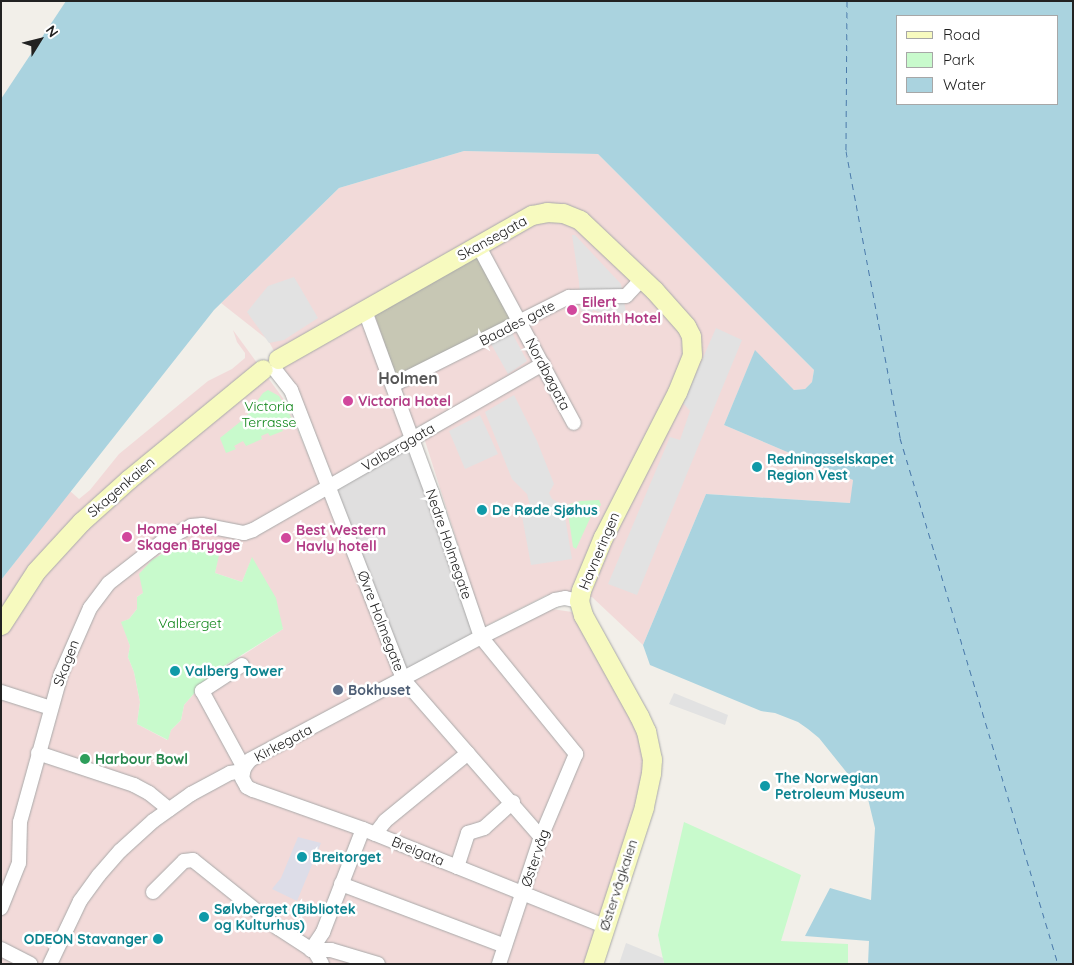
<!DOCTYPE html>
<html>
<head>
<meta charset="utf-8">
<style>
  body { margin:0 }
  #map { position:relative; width:1074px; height:965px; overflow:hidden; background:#f2efe9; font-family:Quicksand,sans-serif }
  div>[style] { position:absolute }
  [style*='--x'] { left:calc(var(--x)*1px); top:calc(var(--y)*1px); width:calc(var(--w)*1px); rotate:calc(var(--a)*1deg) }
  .residential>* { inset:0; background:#e0dfdf }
  .commercial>* { inset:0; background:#f2dad9 }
  .construction>* { inset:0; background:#c7c7b4 }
  .park>* { inset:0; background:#c8facc }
  .parking>* { inset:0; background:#e2e2e2 }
  .plaza>* { inset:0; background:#dddde8 }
  .water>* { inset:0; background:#aad3df }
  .ferry>* { height:1px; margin-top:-0.5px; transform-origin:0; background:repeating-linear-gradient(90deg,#4a7aab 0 6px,transparent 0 11px) }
  .roads { filter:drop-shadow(0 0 1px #a9a9a9) drop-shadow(0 0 1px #a9a9a9) }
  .street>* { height:14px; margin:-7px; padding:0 7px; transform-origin:7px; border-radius:7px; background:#fff }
  .secondary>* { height:19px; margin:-9.5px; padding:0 9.5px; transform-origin:9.5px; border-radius:9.5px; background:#f7fabf }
  .dots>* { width:14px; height:14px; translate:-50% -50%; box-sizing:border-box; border:2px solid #fff; border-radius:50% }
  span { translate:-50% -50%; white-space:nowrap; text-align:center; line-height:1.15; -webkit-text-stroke:5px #fff; paint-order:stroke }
  .street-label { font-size:14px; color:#222 }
  .hotel-label { font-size:14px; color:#b23c85; font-weight:700 }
  .left { translate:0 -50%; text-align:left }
  .park-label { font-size:14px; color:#0c8416 }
  .culture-label { font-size:14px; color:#0d838f; font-weight:700 }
  .right { translate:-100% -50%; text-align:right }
  .service-label { font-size:14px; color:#4e5e75; font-weight:700 }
  .leisure-label { font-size:14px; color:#27864d; font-weight:700 }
  .quarter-label { font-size:16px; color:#555; font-weight:700 }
  .frame { position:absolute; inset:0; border:2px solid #222; pointer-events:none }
  .legend { position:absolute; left:896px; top:15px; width:162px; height:90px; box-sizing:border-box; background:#fff; border:1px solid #a7a7a7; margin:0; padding:6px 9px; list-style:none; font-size:15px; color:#222 }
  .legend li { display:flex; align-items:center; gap:10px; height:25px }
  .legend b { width:25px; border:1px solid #a7a7a7 }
  .north { position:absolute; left:15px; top:15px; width:50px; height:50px; -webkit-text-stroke:4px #fff; paint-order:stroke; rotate:54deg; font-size:14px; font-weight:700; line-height:20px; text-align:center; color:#222 }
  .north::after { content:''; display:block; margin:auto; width:18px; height:22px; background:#222; clip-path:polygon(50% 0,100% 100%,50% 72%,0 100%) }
</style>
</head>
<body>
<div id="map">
  <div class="residential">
    <i style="clip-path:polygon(413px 439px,481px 637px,403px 679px,329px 487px)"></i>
  </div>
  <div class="commercial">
    <i style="clip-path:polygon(464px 151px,598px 154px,814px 370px,812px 382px,805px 389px,794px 390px,755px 351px,724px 425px,853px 480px,851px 503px,706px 494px,643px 645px,592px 597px,547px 595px,484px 627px,420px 425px,333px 477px,293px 386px,268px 340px,221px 303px,339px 188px)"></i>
    <i style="clip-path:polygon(evenodd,233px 330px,285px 401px,329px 502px,400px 686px,552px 609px,572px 612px,638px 732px,647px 768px,586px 964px,1px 964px,1px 580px,70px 491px,79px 499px,90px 490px,119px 454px,208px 381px,232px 369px,245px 358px,245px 353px,237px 342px,233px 330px,177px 546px,219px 551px,215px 573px,242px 582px,252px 558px,283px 629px,231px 663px,211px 674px,184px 705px,181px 720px,171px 730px,167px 740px,137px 724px,140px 702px,134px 672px,128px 657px,130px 646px,122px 622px,129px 619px,137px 609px,137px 597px,143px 593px,159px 555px,177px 546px)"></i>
  </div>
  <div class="construction">
    <i style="clip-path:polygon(476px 252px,512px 319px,397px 379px,374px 313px)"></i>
  </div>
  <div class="park">
    <i style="clip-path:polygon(268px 390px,279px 396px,295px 424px,289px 427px,288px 425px,281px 428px,283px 431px,270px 436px,268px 433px,261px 436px,262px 439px,246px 446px,243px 441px,234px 446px,236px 449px,226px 453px,220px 438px,245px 418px,263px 393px)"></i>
    <i style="clip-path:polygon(599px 500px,601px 505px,592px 514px,576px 549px,573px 547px,567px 505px,580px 501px)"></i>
    <i style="clip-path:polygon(176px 546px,220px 551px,215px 573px,242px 582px,252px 557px,276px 598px,283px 629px,211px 674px,184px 705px,181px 720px,171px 730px,168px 740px,137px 724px,140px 702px,134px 672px,128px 657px,130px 646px,121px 622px,129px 619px,137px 609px,137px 597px,143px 593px,139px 574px,152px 560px)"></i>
    <i style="clip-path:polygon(684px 822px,801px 875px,781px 941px,848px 944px,848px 964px,664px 964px,658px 935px)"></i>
  </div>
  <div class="parking">
    <i style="clip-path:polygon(572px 235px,575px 235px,621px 284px,626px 313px,613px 313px,612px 316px,593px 310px,592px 313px,581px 311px,579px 282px)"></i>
    <i style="clip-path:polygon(294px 277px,318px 318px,284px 340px,269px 343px,247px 312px,268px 286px)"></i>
    <i style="clip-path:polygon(716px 328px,742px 340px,637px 595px,608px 584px,670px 437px,680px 440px,690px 411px,683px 403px)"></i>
    <i style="clip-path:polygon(511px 331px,527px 361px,508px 374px,490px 342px)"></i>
    <i style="clip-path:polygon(514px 395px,537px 441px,554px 484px,549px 493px,552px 499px,563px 505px,572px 559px,531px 565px,522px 516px,532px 513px,527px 494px,512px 479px,485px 412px)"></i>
    <i style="clip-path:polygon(480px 415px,498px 454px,465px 469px,449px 431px)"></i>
    <i style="clip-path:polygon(674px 693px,728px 715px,725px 725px,669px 704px)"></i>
    <i style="clip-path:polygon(626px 943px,663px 958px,664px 964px,619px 964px)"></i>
  </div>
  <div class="plaza">
    <i style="clip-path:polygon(298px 837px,321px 843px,297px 901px,272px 889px,281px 878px)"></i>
  </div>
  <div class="water">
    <i style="clip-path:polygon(evenodd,66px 1px,1073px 1px,1073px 964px,868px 964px,869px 941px,805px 936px,830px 888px,871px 900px,875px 828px,868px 799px,819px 738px,808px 729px,798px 722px,775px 713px,761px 711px,650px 665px,643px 645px,706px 494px,850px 503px,853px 480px,724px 425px,755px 350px,794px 390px,805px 389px,812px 382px,814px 370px,598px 154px,464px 151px,339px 188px,214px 310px,1px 580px,1px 99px,66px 1px,898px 16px,1058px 16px,1058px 104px,898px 104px,898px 16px)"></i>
  </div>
  <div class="ferry">
    <i style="--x:847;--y:1;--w:150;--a:90.4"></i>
    <i style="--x:846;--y:151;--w:292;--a:79.3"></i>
    <i style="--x:900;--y:438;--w:549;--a:73.28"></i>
  </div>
  <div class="roads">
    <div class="street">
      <i style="--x:478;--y:245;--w:202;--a:61.7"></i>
      <i style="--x:365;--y:311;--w:194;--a:69.8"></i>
      <i style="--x:432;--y:493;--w:152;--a:71.2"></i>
      <i style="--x:481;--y:637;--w:151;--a:50.9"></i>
      <i style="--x:576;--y:754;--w:90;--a:112.9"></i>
      <i style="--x:541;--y:837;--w:134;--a:108.3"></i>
      <i style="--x:276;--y:371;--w:24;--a:52"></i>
      <i style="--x:291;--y:390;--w:310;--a:68.8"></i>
      <i style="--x:403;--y:679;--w:210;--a:48.9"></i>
      <i style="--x:393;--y:385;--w:197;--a:-26.6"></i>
      <i style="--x:569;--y:297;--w:57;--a:-1"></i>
      <i style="--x:626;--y:296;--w:23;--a:-47"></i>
      <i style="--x:579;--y:601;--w:14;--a:-168"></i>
      <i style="--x:565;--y:598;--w:10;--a:169"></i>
      <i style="--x:555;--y:600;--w:83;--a:153.4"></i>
      <i style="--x:481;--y:637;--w:262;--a:152"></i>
      <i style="--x:250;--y:760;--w:10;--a:127"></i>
      <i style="--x:244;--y:768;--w:10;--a:101"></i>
      <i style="--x:242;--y:778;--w:10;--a:61"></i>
      <i style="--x:247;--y:787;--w:7;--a:27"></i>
      <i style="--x:253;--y:790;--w:117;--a:19.5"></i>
      <i style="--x:363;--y:829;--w:260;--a:21.9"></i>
      <i style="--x:242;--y:665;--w:48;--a:147"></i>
      <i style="--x:202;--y:691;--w:88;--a:61.4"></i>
      <i style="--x:1;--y:692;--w:52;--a:17.7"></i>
      <i style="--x:38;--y:753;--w:101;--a:18.4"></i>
      <i style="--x:134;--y:785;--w:17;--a:28"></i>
      <i style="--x:149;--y:793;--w:26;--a:39"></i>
      <i style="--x:375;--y:834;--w:16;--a:-52"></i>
      <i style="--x:385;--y:821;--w:107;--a:-39.3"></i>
      <i style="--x:457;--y:867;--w:36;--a:-72"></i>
      <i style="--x:468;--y:833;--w:17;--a:-17"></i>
      <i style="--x:484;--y:828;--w:39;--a:-42"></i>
      <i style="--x:341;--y:884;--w:175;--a:20.7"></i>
      <i style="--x:153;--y:892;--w:44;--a:-45"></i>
      <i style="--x:184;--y:861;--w:9;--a:-6"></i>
      <i style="--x:193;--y:860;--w:109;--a:38.7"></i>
      <i style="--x:278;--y:928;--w:44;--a:33"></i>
      <i style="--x:315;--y:952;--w:14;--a:60"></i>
      <i style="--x:1;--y:908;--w:48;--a:-68.2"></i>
      <i style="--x:19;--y:863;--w:41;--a:-88.6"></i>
      <i style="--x:20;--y:822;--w:154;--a:-74.5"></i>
      <i style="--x:61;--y:674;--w:72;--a:-66.3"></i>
      <i style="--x:90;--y:608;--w:31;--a:-53"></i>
      <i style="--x:109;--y:583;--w:70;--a:-38"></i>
      <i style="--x:164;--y:540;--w:30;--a:-27"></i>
      <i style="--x:191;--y:526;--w:11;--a:-5"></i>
      <i style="--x:202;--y:525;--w:43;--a:10.8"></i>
      <i style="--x:244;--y:533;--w:9;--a:-18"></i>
      <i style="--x:253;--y:530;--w:334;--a:-29.8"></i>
      <i style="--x:1;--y:949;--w:33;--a:27"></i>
      <i style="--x:311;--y:950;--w:22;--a:-56"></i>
      <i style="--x:323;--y:932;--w:110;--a:-68.8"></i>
      <i style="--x:311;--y:950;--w:20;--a:0"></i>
      <i style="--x:331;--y:950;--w:49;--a:16.6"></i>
      <i style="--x:50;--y:964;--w:70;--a:-64.5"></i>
      <i style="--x:80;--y:901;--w:32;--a:-54"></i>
      <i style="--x:99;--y:875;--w:32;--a:-49"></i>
      <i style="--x:120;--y:851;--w:45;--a:-42.3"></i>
      <i style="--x:153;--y:821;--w:47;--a:-35.4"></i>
      <i style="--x:191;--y:794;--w:44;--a:-28.3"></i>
      <i style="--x:230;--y:773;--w:13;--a:-9"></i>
    </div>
    <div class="secondary">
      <i style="--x:278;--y:359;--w:292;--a:-29.6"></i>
      <i style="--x:532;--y:215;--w:15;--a:-11"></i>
      <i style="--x:547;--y:212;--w:16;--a:4"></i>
      <i style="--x:563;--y:213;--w:18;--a:22"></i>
      <i style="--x:580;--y:220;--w:102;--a:43.4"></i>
      <i style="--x:654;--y:290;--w:48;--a:48.4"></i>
      <i style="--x:686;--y:326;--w:11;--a:63"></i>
      <i style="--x:691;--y:336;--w:19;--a:87"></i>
      <i style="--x:692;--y:355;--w:40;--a:112"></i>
      <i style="--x:677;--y:392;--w:163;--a:117"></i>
      <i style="--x:603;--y:537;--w:57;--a:112.5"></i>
      <i style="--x:581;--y:590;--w:11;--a:100"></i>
      <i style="--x:579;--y:601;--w:15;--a:74"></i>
      <i style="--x:583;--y:615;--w:115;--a:61"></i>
      <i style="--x:639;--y:716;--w:17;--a:65"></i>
      <i style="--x:646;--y:731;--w:29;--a:78"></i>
      <i style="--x:652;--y:759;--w:14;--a:94"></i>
      <i style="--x:651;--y:773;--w:35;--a:102"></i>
      <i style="--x:644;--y:807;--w:165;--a:108"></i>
      <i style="--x:1;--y:625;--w:64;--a:-57.1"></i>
      <i style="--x:36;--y:571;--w:67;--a:-47.4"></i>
      <i style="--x:81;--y:522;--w:64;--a:-41.9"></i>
      <i style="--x:129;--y:479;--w:173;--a:-39.4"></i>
    </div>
  </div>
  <div class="dots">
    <i style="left:572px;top:310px;background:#d1479c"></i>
    <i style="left:348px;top:401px;background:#d1479c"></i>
    <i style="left:757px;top:467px;background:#0f9aa8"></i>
    <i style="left:482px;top:510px;background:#0f9aa8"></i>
    <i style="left:127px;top:537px;background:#d1479c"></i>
    <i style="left:286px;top:538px;background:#d1479c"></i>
    <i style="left:175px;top:671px;background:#0f9aa8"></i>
    <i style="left:338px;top:690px;background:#5c6f8a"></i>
    <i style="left:85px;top:759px;background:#2e9e5b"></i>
    <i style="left:765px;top:786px;background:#0f9aa8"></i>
    <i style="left:302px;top:857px;background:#0f9aa8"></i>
    <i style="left:204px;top:917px;background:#0f9aa8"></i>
    <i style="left:158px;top:939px;background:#0f9aa8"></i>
  </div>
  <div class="street-label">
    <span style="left:492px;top:238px;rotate:-29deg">Skansegata</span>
    <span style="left:517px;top:323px;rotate:-27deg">Baades gate</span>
    <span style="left:548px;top:374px;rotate:62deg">Nordbøgata</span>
    <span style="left:398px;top:447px;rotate:-30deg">Valberggata</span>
    <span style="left:121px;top:487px;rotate:-41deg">Skagenkaien</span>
    <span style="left:449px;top:544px;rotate:71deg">Nedre Holmegate</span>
    <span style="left:599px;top:551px;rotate:-67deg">Havneringen</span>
    <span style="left:381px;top:621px;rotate:69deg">Øvre Holmegate</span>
    <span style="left:66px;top:663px;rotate:-69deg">Skagen</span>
    <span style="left:283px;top:743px;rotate:-28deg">Kirkegata</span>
    <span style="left:418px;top:851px;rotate:22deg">Breigata</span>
    <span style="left:535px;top:858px;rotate:-71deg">Østervåg</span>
    <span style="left:618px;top:885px;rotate:-72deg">Østervågkaien</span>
  </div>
  <div class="hotel-label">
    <span class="left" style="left:582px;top:310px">Eilert<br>Smith Hotel</span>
    <span class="left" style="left:358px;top:401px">Victoria Hotel</span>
    <span class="left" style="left:137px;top:537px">Home Hotel<br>Skagen Brygge</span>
    <span class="left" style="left:296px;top:538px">Best Western<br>Havly hotell</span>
  </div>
  <div class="park-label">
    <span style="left:269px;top:414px">Victoria<br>Terrasse</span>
    <span style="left:190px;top:623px">Valberget</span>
  </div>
  <div class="culture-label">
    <span class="left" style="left:767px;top:467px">Redningsselskapet<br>Region Vest</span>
    <span class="left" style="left:492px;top:510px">De Røde Sjøhus</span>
    <span class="left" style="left:185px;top:671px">Valberg Tower</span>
    <span class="left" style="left:775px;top:786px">The Norwegian<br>Petroleum Museum</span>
    <span class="left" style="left:312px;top:857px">Breitorget</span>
    <span class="left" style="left:214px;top:917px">Sølvberget (Bibliotek<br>og Kulturhus)</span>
    <span class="right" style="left:148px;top:939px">ODEON Stavanger</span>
  </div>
  <div class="service-label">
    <span class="left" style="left:348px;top:690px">Bokhuset</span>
  </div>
  <div class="leisure-label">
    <span class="left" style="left:95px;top:759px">Harbour Bowl</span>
  </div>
  <div class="quarter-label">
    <span style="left:408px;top:378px">Holmen</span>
  </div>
  <div class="frame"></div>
  <ul class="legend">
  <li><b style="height:6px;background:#f7fabf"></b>Road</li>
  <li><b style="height:14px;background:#c8facc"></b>Park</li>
  <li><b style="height:14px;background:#aad3df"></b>Water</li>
  </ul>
  <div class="north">N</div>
</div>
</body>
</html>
